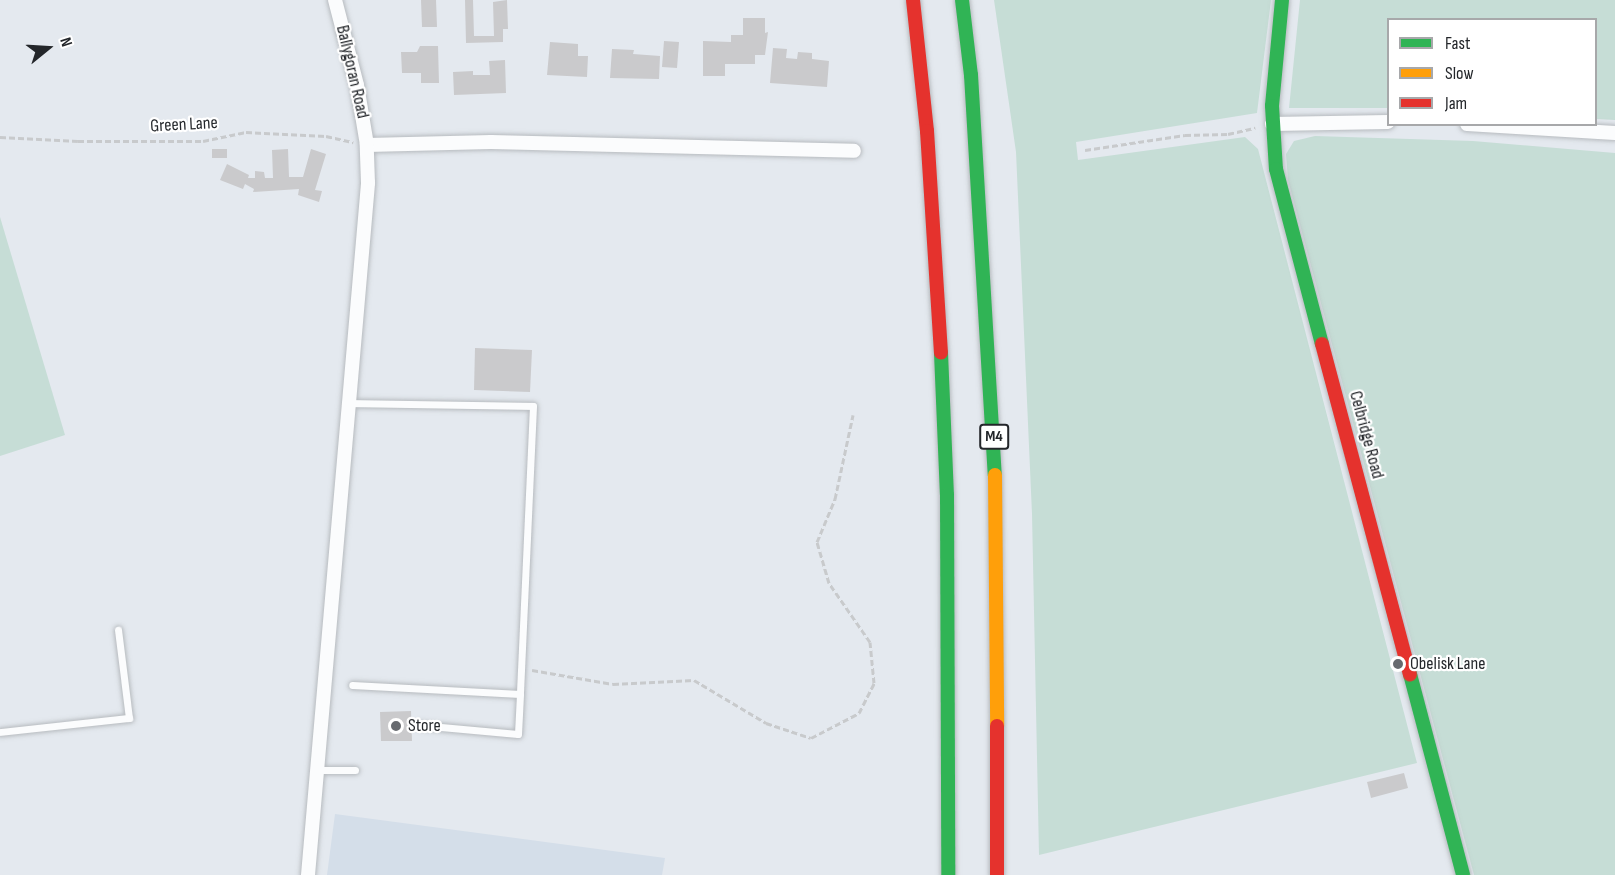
<!DOCTYPE html>
<html>
<head>
<meta charset="utf-8">
<style>
  body { margin:0 }
  #map { position:relative; width:1615px; height:875px; overflow:hidden; background:#e4e9ef; font-family:"Sofia Sans Condensed",sans-serif }
  div>[style] { position:absolute }
  [style*='--x'] { left:calc(var(--x)*1px); top:calc(var(--y)*1px); width:calc(var(--w)*1px); rotate:calc(var(--a)*1deg) }
  .built>* { inset:0; background:#d4dee9 }
  .green>* { inset:0; background:#c6ddd6 }
  .building>* { inset:0; background:#cacacc }
  .path>* { height:3px; margin-top:-1.5px; transform-origin:0; background:repeating-linear-gradient(90deg,#c8cacc 0 6px,transparent 0 9px) }
  .roads { filter:drop-shadow(0 0 2px #b7bbbf) drop-shadow(0 0 2px #b7bbbf) }
  .lane>* { height:7px; margin:-3.5px; padding:0 3.5px; transform-origin:3.5px; border-radius:3.5px; background:#fbfcfd }
  .street>* { height:14px; margin:-7px; padding:0 7px; transform-origin:7px; border-radius:7px; background:#fbfcfd }
  .fast>* { height:14px; margin:-7px; padding:0 7px; transform-origin:7px; border-radius:7px; background:#30b455 }
  .slow>* { height:14px; margin:-7px; padding:0 7px; transform-origin:7px; border-radius:7px; background:#ff9f0a }
  .jam>* { height:14px; margin:-7px; padding:0 7px; transform-origin:7px; border-radius:7px; background:#e5322d }
  .dots>* { width:16px; height:16px; translate:-50% -50%; box-sizing:border-box; border:3px solid #fff; border-radius:50% }
  span { translate:-50% -50%; white-space:nowrap; text-align:center; line-height:1.15; -webkit-text-stroke:4.5px #fff; paint-order:stroke }
  .shield-label span { padding:2px 4px; background:#fff; border:2px solid; border-radius:4px; -webkit-text-stroke-width:0 }
  .shield-label { font-size:16px; color:#23262a; font-weight:700 }
  .street-label { font-size:18px; color:#23262a }
  .poi-label { font-size:18px; color:#23262a }
  .left { translate:0 -50%; text-align:left }
  .legend { position:absolute; left:1387px; top:18px; width:210px; height:108px; box-sizing:border-box; background:#fff; border:2px solid #a7a8aa; margin:0; padding:8px 10px; list-style:none; font-size:18px; color:#23262a }
  .legend li { display:flex; align-items:center; gap:12px; height:30px }
  .legend b { width:30px; border:2px solid #a7a8aa }
  .north { position:absolute; left:18px; top:18px; width:60px; height:60px; -webkit-text-stroke:4px #fff; paint-order:stroke; rotate:72deg; font-size:16px; font-weight:700; line-height:24px; text-align:center; color:#23262a }
  .north::after { content:''; display:block; margin:auto; width:21px; height:27px; background:#23262a; clip-path:polygon(50% 0,100% 100%,50% 72%,0 100%) }
</style>
</head>
<body>
<div id="map">
  <div class="built">
    <i style="clip-path:polygon(335px 814px,665px 858px,662px 875px,327px 875px)"></i>
  </div>
  <div class="green">
    <i style="clip-path:polygon(994px 0,1271px 0,1257px 113px,1076px 142px,1078px 160px,1245px 137px,1258px 149px,1417px 763px,1039px 855px,1032px 514px,1016px 152px)"></i>
    <i style="clip-path:polygon(1300px 0,1615px 0,1615px 120px,1596px 119px,1596px 20px,1388px 20px,1388px 108px,1289px 108px)"></i>
    <i style="clip-path:polygon(1315px 136px,1473px 141px,1615px 153px,1615px 875px,1474px 875px,1288px 180px,1286px 154px,1294px 141px)"></i>
    <i style="clip-path:polygon(0 217px,65px 435px,0 456px)"></i>
  </div>
  <div class="building">
    <i style="clip-path:polygon(421px 0,436px 0,437px 27px,422px 27px)"></i>
    <i style="clip-path:polygon(465px 0,473px 0,474px 36px,494px 36px,493px 2px,507px 0,508px 29px,503px 29px,503px 42px,466px 43px)"></i>
    <i style="clip-path:polygon(743px 18px,765px 18px,765px 33px,768px 32px,765px 55px,755px 55px,755px 64px,725px 64px,725px 76px,703px 76px,703px 41px,731px 42px,731px 35px,743px 35px)"></i>
    <i style="clip-path:polygon(664px 41px,679px 42px,677px 68px,662px 67px)"></i>
    <i style="clip-path:polygon(550px 42px,578px 44px,578px 56px,588px 56px,587px 77px,547px 75px)"></i>
    <i style="clip-path:polygon(420px 46px,438px 46px,439px 83px,421px 83px,421px 73px,402px 73px,401px 52px,417px 52px)"></i>
    <i style="clip-path:polygon(773px 48px,787px 49px,786px 58px,797px 59px,798px 52px,812px 53px,812px 59px,829px 61px,827px 87px,770px 83px)"></i>
    <i style="clip-path:polygon(612px 49px,634px 50px,633px 54px,660px 56px,659px 79px,610px 78px)"></i>
    <i style="clip-path:polygon(505px 60px,506px 93px,454px 95px,453px 72px,473px 71px,473px 75px,490px 75px,489px 61px)"></i>
    <i style="clip-path:polygon(212px 149px,227px 149px,227px 158px,212px 158px)"></i>
    <i style="clip-path:polygon(288px 149px,289px 177px,303px 177px,311px 149px,326px 154px,315px 190px,322px 191px,319px 202px,298px 195px,299px 189px,253px 192px,254px 189px,245px 184px,243px 189px,220px 180px,227px 164px,249px 175px,248px 178px,255px 178px,255px 171px,264px 172px,265px 178px,273px 178px,272px 150px)"></i>
    <i style="clip-path:polygon(475px 348px,532px 350px,530px 392px,474px 390px)"></i>
    <i style="clip-path:polygon(411px 711px,412px 741px,381px 741px,380px 712px)"></i>
    <i style="clip-path:polygon(1404px 773px,1408px 788px,1371px 798px,1367px 782px)"></i>
  </div>
  <div class="path">
    <i style="--x:0;--y:137;--w:78;--a:2.9"></i>
    <i style="--x:78;--y:141;--w:125;--a:0"></i>
    <i style="--x:203;--y:141;--w:44;--a:-11.8"></i>
    <i style="--x:246;--y:132;--w:80;--a:2.9"></i>
    <i style="--x:326;--y:136;--w:28;--a:13"></i>
    <i style="--x:1085;--y:150;--w:101;--a:-8.5"></i>
    <i style="--x:1185;--y:135;--w:43;--a:-1.3"></i>
    <i style="--x:1228;--y:134;--w:28;--a:-13"></i>
    <i style="--x:532;--y:670;--w:82;--a:9.8"></i>
    <i style="--x:613;--y:684;--w:81;--a:-2.8"></i>
    <i style="--x:694;--y:680;--w:84;--a:30.8"></i>
    <i style="--x:766;--y:723;--w:47;--a:18.4"></i>
    <i style="--x:811;--y:738;--w:54;--a:-27.5"></i>
    <i style="--x:859;--y:713;--w:34;--a:-63"></i>
    <i style="--x:874;--y:683;--w:41;--a:-95.6"></i>
    <i style="--x:870;--y:642;--w:72;--a:-124.8"></i>
    <i style="--x:829;--y:583;--w:43;--a:-106.3"></i>
    <i style="--x:817;--y:542;--w:47;--a:-67.3"></i>
    <i style="--x:835;--y:499;--w:86;--a:-77.9"></i>
  </div>
  <div class="roads">
    <div class="lane">
      <i style="--x:349;--y:403;--w:184;--a:0.9"></i>
      <i style="--x:533;--y:406;--w:288;--a:92.6"></i>
      <i style="--x:520;--y:694;--w:168;--a:-176.9"></i>
      <i style="--x:419;--y:725;--w:99;--a:5.2"></i>
      <i style="--x:518;--y:734;--w:40;--a:-87.1"></i>
      <i style="--x:0;--y:732;--w:130;--a:-6.2"></i>
      <i style="--x:129;--y:718;--w:89;--a:-97.1"></i>
      <i style="--x:318;--y:770;--w:37;--a:0"></i>
    </div>
    <div class="street">
      <i style="--x:1272;--y:124;--w:116;--a:-1"></i>
      <i style="--x:1467;--y:124;--w:148;--a:3.5"></i>
      <i style="--x:367;--y:145;--w:124;--a:-1.4"></i>
      <i style="--x:491;--y:142;--w:363;--a:1.4"></i>
      <i style="--x:308;--y:875;--w:695;--a:-85.04"></i>
      <i style="--x:368;--y:183;--w:38;--a:-92"></i>
      <i style="--x:367;--y:145;--w:61;--a:-99.5"></i>
      <i style="--x:357;--y:85;--w:88;--a:-104.5"></i>
    </div>
    <div class="fast">
      <i style="--x:962;--y:0;--w:76;--a:83.2"></i>
      <i style="--x:971;--y:75;--w:401;--a:86.6"></i>
      <i style="--x:1282;--y:0;--w:106;--a:95.4"></i>
      <i style="--x:1272;--y:106;--w:63;--a:86.4"></i>
      <i style="--x:1276;--y:169;--w:181;--a:75.3"></i>
      <i style="--x:941;--y:353;--w:142;--a:87.6"></i>
      <i style="--x:947;--y:495;--w:380;--a:89.8"></i>
      <i style="--x:1410;--y:674;--w:208;--a:75.2"></i>
    </div>
    <div class="slow">
      <i style="--x:995;--y:475;--w:251;--a:89.5"></i>
    </div>
    <div class="jam">
      <i style="--x:913;--y:0;--w:132;--a:83.9"></i>
      <i style="--x:927;--y:131;--w:222;--a:86.4"></i>
      <i style="--x:1322;--y:344;--w:342;--a:75.1"></i>
      <i style="--x:997;--y:875;--w:149;--a:-90"></i>
    </div>
  </div>
  <div class="dots">
    <i style="left:1398px;top:664px;background:#676a6f"></i>
    <i style="left:396px;top:726px;background:#676a6f"></i>
  </div>
  <div class="shield-label">
    <span style="left:994px;top:437px">M4</span>
  </div>
  <div class="street-label">
    <span style="left:352px;top:72px;rotate:77deg">Ballygoran Road</span>
    <span style="left:184px;top:125px;rotate:-3deg">Green Lane</span>
    <span style="left:1366px;top:435px;rotate:75deg">Celbridge Road</span>
  </div>
  <div class="poi-label">
    <span class="left" style="left:1410px;top:664px">Obelisk Lane</span>
    <span class="left" style="left:408px;top:726px">Store</span>
  </div>
  <ul class="legend">
  <li><b style="height:8px;background:#30b455"></b>Fast</li>
  <li><b style="height:8px;background:#ff9f0a"></b>Slow</li>
  <li><b style="height:8px;background:#e5322d"></b>Jam</li>
  </ul>
  <div class="north">N</div>
</div>
</body>
</html>
